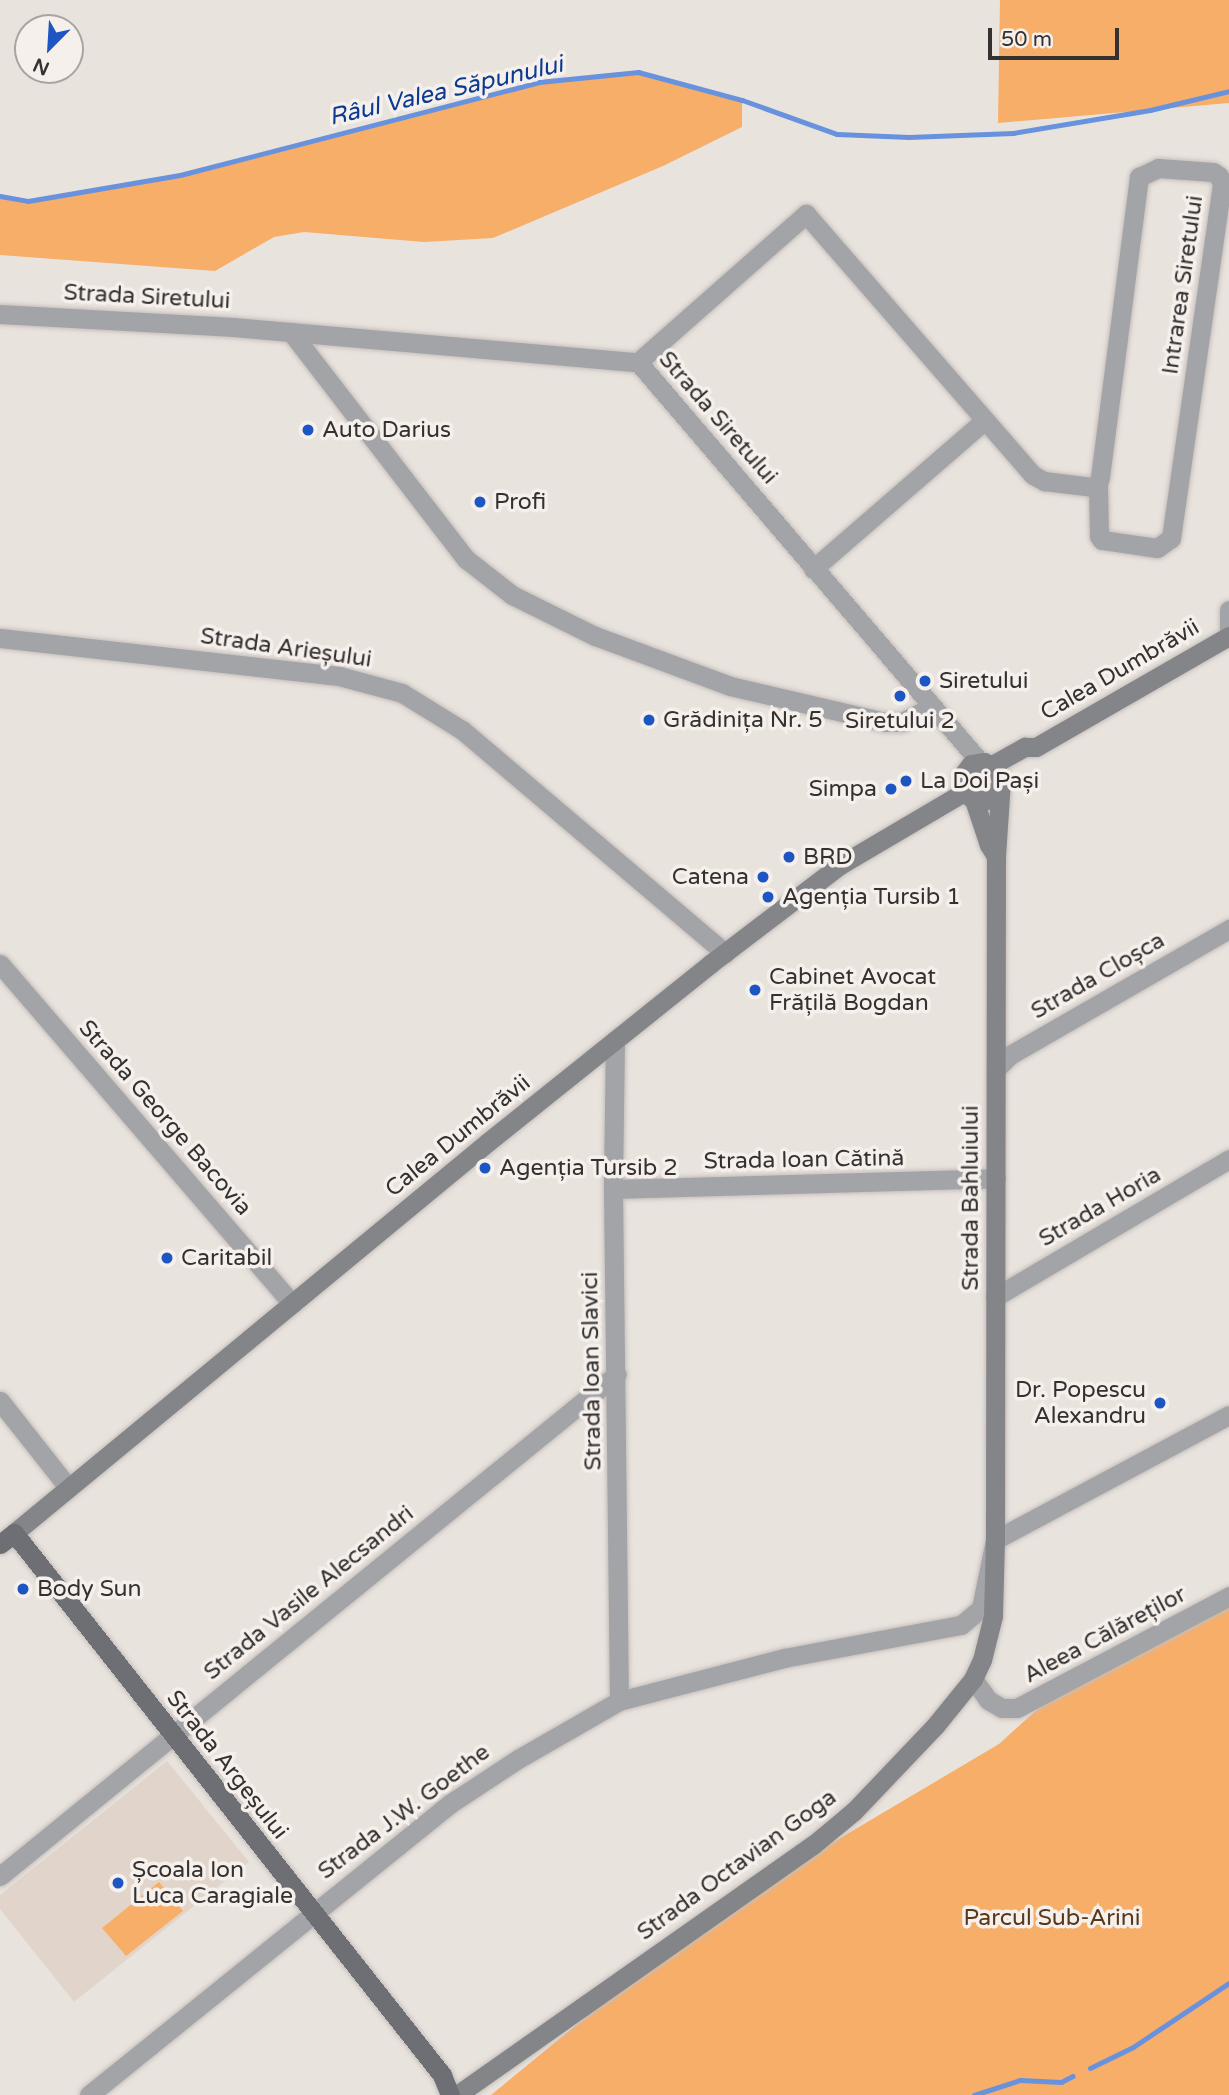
<!DOCTYPE html>
<html>
<head>
<meta charset="utf-8">
<style>
  body { margin:0 }
  #map { position:relative; width:1229px; height:2095px; overflow:hidden; background:#e9e3de; font-family:"Varela Round",sans-serif }
  div>[style] { position:absolute }
  [style*='--x'] { left:calc(var(--x)*1px); top:calc(var(--y)*1px); width:calc(var(--w)*1px); rotate:calc(var(--a)*1deg) }
  .built>* { inset:0; background:#e1d5cb }
  .green>* { inset:0; background:#f7ae69 }
  .stream>* { height:5px; margin:-2.5px; padding:0 2.5px; transform-origin:2.5px; border-radius:2.5px; background:#6892dd }
  .roads { filter:drop-shadow(0 0 2px #c5bfbb) drop-shadow(0 0 2px #c5bfbb) }
  .minor>* { height:19px; margin:-9.5px; padding:0 9.5px; transform-origin:9.5px; border-radius:9.5px; background:#a3a4a7 }
  .tertiary>* { height:19px; margin:-9.5px; padding:0 9.5px; transform-origin:9.5px; border-radius:9.5px; background:#a3a4a7 }
  .secondary>* { height:19px; margin:-9.5px; padding:0 9.5px; transform-origin:9.5px; border-radius:9.5px; background:#838589 }
  .primary>* { height:19px; margin:-9.5px; padding:0 9.5px; transform-origin:9.5px; border-radius:9.5px; background:#6d6f74 }
  .dots>* { width:19px; height:19px; translate:-50% -50%; box-sizing:border-box; border:4px solid #f6f0ec; border-radius:50% }
  span { translate:-50% -50%; white-space:nowrap; text-align:center; line-height:1.15; -webkit-text-stroke:7px #f6f0ec; paint-order:stroke }
  .street-label { font-size:23px; color:#343130 }
  .poi-label { font-size:23px; color:#343130 }
  .left { translate:0 -50%; text-align:left }
  .right { translate:-100% -50%; text-align:right }
  .park-label { font-size:23px; color:#57381b }
  .water-label { font-size:24px; color:#0c3a91; font-style:italic }
  .north { position:absolute; left:14px; top:14px; width:70px; height:70px; box-sizing:border-box; background:#f6f0ec; border:2px solid #a8a4a1; border-radius:50%; rotate:204deg; font-size:19px; font-weight:700; line-height:28px; text-align:center; color:#343130 }
  .north::after { content:''; display:block; margin:auto; width:24px; height:32px; background:#1d56c2; clip-path:polygon(50% 0,100% 100%,50% 72%,0 100%) }
  .scale { position:absolute; left:988px; top:28px; width:131px; height:32px; box-sizing:border-box; border:4px solid #343130; border-top:0; padding-left:9px; font-size:21px; line-height:24px; white-space:nowrap; color:#343130; -webkit-text-stroke:5px #f6f0ec; paint-order:stroke }
</style>
</head>
<body>
<div id="map">
  <div class="built">
    <i style="clip-path:polygon(167px 1761px,249px 1862px,74px 2002px,0 1909px,0 1895px)"></i>
  </div>
  <div class="green">
    <i style="clip-path:polygon(1000px 0,1229px 0,1229px 103px,998px 123px)"></i>
    <i style="clip-path:polygon(638px 72px,742px 100px,742px 127px,663px 166px,493px 238px,424px 242px,304px 232px,274px 237px,215px 271px,0 255px,0 196px,28px 201px,180px 175px,539px 82px)"></i>
    <i style="clip-path:polygon(1229px 1596px,1229px 2095px,491px 2095px,625px 1985px,815px 1853px,999px 1744px,1062px 1687px)"></i>
    <i style="clip-path:polygon(159px 1882px,183px 1911px,126px 1956px,102px 1928px)"></i>
  </div>
  <div class="stream">
    <i style="--x:0;--y:196;--w:28;--a:10"></i>
    <i style="--x:28;--y:201;--w:154;--a:-9.7"></i>
    <i style="--x:180;--y:175;--w:371;--a:-14.5"></i>
    <i style="--x:539;--y:82;--w:100;--a:-5.8"></i>
    <i style="--x:638;--y:72;--w:108;--a:15.1"></i>
    <i style="--x:742;--y:100;--w:101;--a:19.7"></i>
    <i style="--x:837;--y:134;--w:72;--a:2.4"></i>
    <i style="--x:909;--y:137;--w:104;--a:-2.2"></i>
    <i style="--x:1013;--y:133;--w:139;--a:-9.5"></i>
    <i style="--x:1150;--y:110;--w:81;--a:-13.5"></i>
    <i style="--x:1090;--y:2068;--w:48;--a:-26"></i>
    <i style="--x:1133;--y:2047;--w:115;--a:-33.7"></i>
    <i style="--x:974;--y:2095;--w:48;--a:-18.1"></i>
    <i style="--x:1020;--y:2080;--w:41;--a:2.8"></i>
    <i style="--x:1061;--y:2082;--w:13;--a:-27"></i>
  </div>
  <div class="roads">
    <div class="minor">
      <i style="--x:291;--y:332;--w:287;--a:52.4"></i>
      <i style="--x:466;--y:559;--w:58;--a:38"></i>
      <i style="--x:512;--y:595;--w:93;--a:26.3"></i>
      <i style="--x:595;--y:636;--w:144;--a:20.3"></i>
      <i style="--x:730;--y:686;--w:159;--a:13.1"></i>
      <i style="--x:885;--y:722;--w:17;--a:0"></i>
      <i style="--x:902;--y:722;--w:33;--a:-27"></i>
      <i style="--x:638;--y:362;--w:224;--a:-41.4"></i>
      <i style="--x:806;--y:214;--w:346;--a:49"></i>
      <i style="--x:1033;--y:475;--w:13;--a:29"></i>
      <i style="--x:1044;--y:481;--w:48;--a:7.1"></i>
      <i style="--x:1092;--y:487;--w:7;--a:-27"></i>
      <i style="--x:1098;--y:484;--w:7;--a:-74"></i>
      <i style="--x:1100;--y:477;--w:303;--a:-82.6"></i>
      <i style="--x:1139;--y:177;--w:21;--a:-25"></i>
      <i style="--x:1158;--y:168;--w:55;--a:4.2"></i>
      <i style="--x:1213;--y:172;--w:7;--a:34"></i>
      <i style="--x:1219;--y:176;--w:9;--a:69"></i>
      <i style="--x:1222;--y:184;--w:358;--a:98.2"></i>
      <i style="--x:1171;--y:538;--w:17;--a:144"></i>
      <i style="--x:1157;--y:548;--w:56;--a:-171.7"></i>
      <i style="--x:1102;--y:540;--w:5;--a:-127"></i>
      <i style="--x:1099;--y:536;--w:52;--a:-91.1"></i>
      <i style="--x:813;--y:569;--w:226;--a:-40.9"></i>
      <i style="--x:1229;--y:610;--w:28;--a:90"></i>
      <i style="--x:0;--y:638;--w:341;--a:6.4"></i>
      <i style="--x:339;--y:676;--w:65;--a:15.1"></i>
      <i style="--x:402;--y:693;--w:70;--a:31.7"></i>
      <i style="--x:462;--y:730;--w:345;--a:40.3"></i>
      <i style="--x:0;--y:964;--w:448;--a:49.3"></i>
      <i style="--x:615;--y:1040;--w:149;--a:90.8"></i>
      <i style="--x:613;--y:1189;--w:512;--a:89.33"></i>
      <i style="--x:996;--y:1069;--w:20;--a:-45"></i>
      <i style="--x:1010;--y:1055;--w:253;--a:-29.9"></i>
      <i style="--x:613;--y:1189;--w:383;--a:-1.6"></i>
      <i style="--x:995;--y:1297;--w:272;--a:-30.5"></i>
      <i style="--x:0;--y:1401;--w:110;--a:51.7"></i>
      <i style="--x:973;--y:1679;--w:26;--a:54"></i>
      <i style="--x:988;--y:1700;--w:16;--a:30"></i>
      <i style="--x:1002;--y:1708;--w:15;--a:0"></i>
      <i style="--x:1017;--y:1708;--w:240;--a:-27.8"></i>
      <i style="--x:0;--y:1876;--w:795;--a:-39.13"></i>
      <i style="--x:89;--y:2095;--w:465;--a:-38.9"></i>
      <i style="--x:451;--y:1803;--w:80;--a:-33.3"></i>
      <i style="--x:518;--y:1759;--w:116;--a:-29.9"></i>
      <i style="--x:619;--y:1701;--w:171;--a:-14.6"></i>
      <i style="--x:784;--y:1658;--w:180;--a:-10.6"></i>
      <i style="--x:961;--y:1625;--w:26;--a:-40"></i>
      <i style="--x:981;--y:1608;--w:69;--a:-78.4"></i>
      <i style="--x:995;--y:1540;--w:265;--a:-28.1"></i>
    </div>
    <div class="tertiary">
      <i style="--x:0;--y:314;--w:234;--a:3.2"></i>
      <i style="--x:234;--y:327;--w:406;--a:5"></i>
      <i style="--x:638;--y:362;--w:526;--a:49.47"></i>
    </div>
    <div class="secondary">
      <i style="--x:992;--y:765;--w:38;--a:-29"></i>
      <i style="--x:1025;--y:747;--w:11;--a:0"></i>
      <i style="--x:1036;--y:747;--w:223;--a:-29.9"></i>
      <i style="--x:974;--y:800;--w:47;--a:71.6"></i>
      <i style="--x:989;--y:845;--w:13;--a:58"></i>
      <i style="--x:14;--y:1533;--w:614;--a:-39.52"></i>
      <i style="--x:488;--y:1142;--w:285;--a:-38.7"></i>
      <i style="--x:710;--y:964;--w:163;--a:-37.3"></i>
      <i style="--x:840;--y:865;--w:144;--a:-30.5"></i>
      <i style="--x:457;--y:2095;--w:435;--a:-35.1"></i>
      <i style="--x:813;--y:1845;--w:53;--a:-39.7"></i>
      <i style="--x:854;--y:1811;--w:117;--a:-46.4"></i>
      <i style="--x:935;--y:1726;--w:60;--a:-51"></i>
      <i style="--x:973;--y:1679;--w:21;--a:-65"></i>
      <i style="--x:982;--y:1660;--w:45;--a:-76"></i>
      <i style="--x:993;--y:1616;--w:76;--a:-88.5"></i>
      <i style="--x:995;--y:1540;--w:684;--a:-89.92"></i>
      <i style="--x:996;--y:856;--w:76;--a:-86.2"></i>
      <i style="--x:1001;--y:780;--w:13;--a:-113"></i>
      <i style="--x:996;--y:768;--w:13;--a:-153"></i>
      <i style="--x:984;--y:762;--w:13;--a:171"></i>
      <i style="--x:971;--y:764;--w:15;--a:127"></i>
      <i style="--x:962;--y:776;--w:16;--a:83"></i>
      <i style="--x:964;--y:792;--w:13;--a:39"></i>
      <i style="--x:974;--y:800;--w:13;--a:0"></i>
      <i style="--x:987;--y:800;--w:19;--a:-47"></i>
    </div>
    <div class="primary">
      <i style="--x:0;--y:1544;--w:18;--a:-38"></i>
      <i style="--x:14;--y:1533;--w:691;--a:51.7"></i>
      <i style="--x:442;--y:2075;--w:22;--a:68"></i>
    </div>
  </div>
  <div class="dots">
    <i style="left:308px;top:430px;background:#1d56c2"></i>
    <i style="left:480px;top:502px;background:#1d56c2"></i>
    <i style="left:925px;top:681px;background:#1d56c2"></i>
    <i style="left:900px;top:696px;background:#1d56c2"></i>
    <i style="left:649px;top:720px;background:#1d56c2"></i>
    <i style="left:906px;top:781px;background:#1d56c2"></i>
    <i style="left:891px;top:789px;background:#1d56c2"></i>
    <i style="left:789px;top:857px;background:#1d56c2"></i>
    <i style="left:763px;top:877px;background:#1d56c2"></i>
    <i style="left:768px;top:897px;background:#1d56c2"></i>
    <i style="left:755px;top:990px;background:#1d56c2"></i>
    <i style="left:485px;top:1168px;background:#1d56c2"></i>
    <i style="left:167px;top:1258px;background:#1d56c2"></i>
    <i style="left:1160px;top:1403px;background:#1d56c2"></i>
    <i style="left:23px;top:1589px;background:#1d56c2"></i>
    <i style="left:118px;top:1883px;background:#1d56c2"></i>
  </div>
  <div class="street-label">
    <span style="left:1183px;top:285px;rotate:-82deg">Intrarea Siretului</span>
    <span style="left:147px;top:297px;rotate:3deg">Strada Siretului</span>
    <span style="left:718px;top:418px;rotate:49deg">Strada Siretului</span>
    <span style="left:286px;top:648px;rotate:8deg">Strada Arieșului</span>
    <span style="left:1120px;top:670px;rotate:-30deg">Calea Dumbrăvii</span>
    <span style="left:1098px;top:976px;rotate:-30deg">Strada Cloșca</span>
    <span style="left:165px;top:1118px;rotate:49deg">Strada George Bacovia</span>
    <span style="left:458px;top:1136px;rotate:-39deg">Calea Dumbrăvii</span>
    <span style="left:804px;top:1160px;rotate:-1deg">Strada Ioan Cătină</span>
    <span style="left:971px;top:1198px;rotate:-90deg">Strada Bahluiului</span>
    <span style="left:1100px;top:1207px;rotate:-30deg">Strada Horia</span>
    <span style="left:592px;top:1371px;rotate:-91deg">Strada Ioan Slavici</span>
    <span style="left:309px;top:1593px;rotate:-39deg">Strada Vasile Alecsandri</span>
    <span style="left:1105px;top:1635px;rotate:-28deg">Aleea Călăreților</span>
    <span style="left:227px;top:1765px;rotate:52deg">Strada Argeșului</span>
    <span style="left:404px;top:1812px;rotate:-37deg">Strada J.W. Goethe</span>
    <span style="left:737px;top:1865px;rotate:-36deg">Strada Octavian Goga</span>
  </div>
  <div class="poi-label">
    <span class="left" style="left:322px;top:430px">Auto Darius</span>
    <span class="left" style="left:494px;top:502px">Profi</span>
    <span class="left" style="left:939px;top:681px">Siretului</span>
    <span class="left" style="left:663px;top:720px">Grădinița Nr. 5</span>
    <span style="left:900px;top:721px">Siretului 2</span>
    <span class="left" style="left:920px;top:781px">La Doi Pași</span>
    <span class="right" style="left:877px;top:789px">Simpa</span>
    <span class="left" style="left:803px;top:857px">BRD</span>
    <span class="right" style="left:749px;top:877px">Catena</span>
    <span class="left" style="left:782px;top:897px">Agenția Tursib 1</span>
    <span class="left" style="left:769px;top:990px">Cabinet Avocat<br>Frățilă Bogdan</span>
    <span class="left" style="left:499px;top:1168px">Agenția Tursib 2</span>
    <span class="left" style="left:181px;top:1258px">Caritabil</span>
    <span class="right" style="left:1146px;top:1403px">Dr. Popescu<br>Alexandru</span>
    <span class="left" style="left:37px;top:1589px">Body Sun</span>
    <span class="left" style="left:132px;top:1883px">Școala Ion<br>Luca Caragiale</span>
  </div>
  <div class="park-label">
    <span style="left:1052px;top:1918px">Parcul Sub-Arini</span>
  </div>
  <div class="water-label">
    <span style="left:446px;top:91px;rotate:-13deg">Râul Valea Săpunului</span>
  </div>
  <div class="north">N</div>
  <div class="scale">50 m</div>
</div>
</body>
</html>
